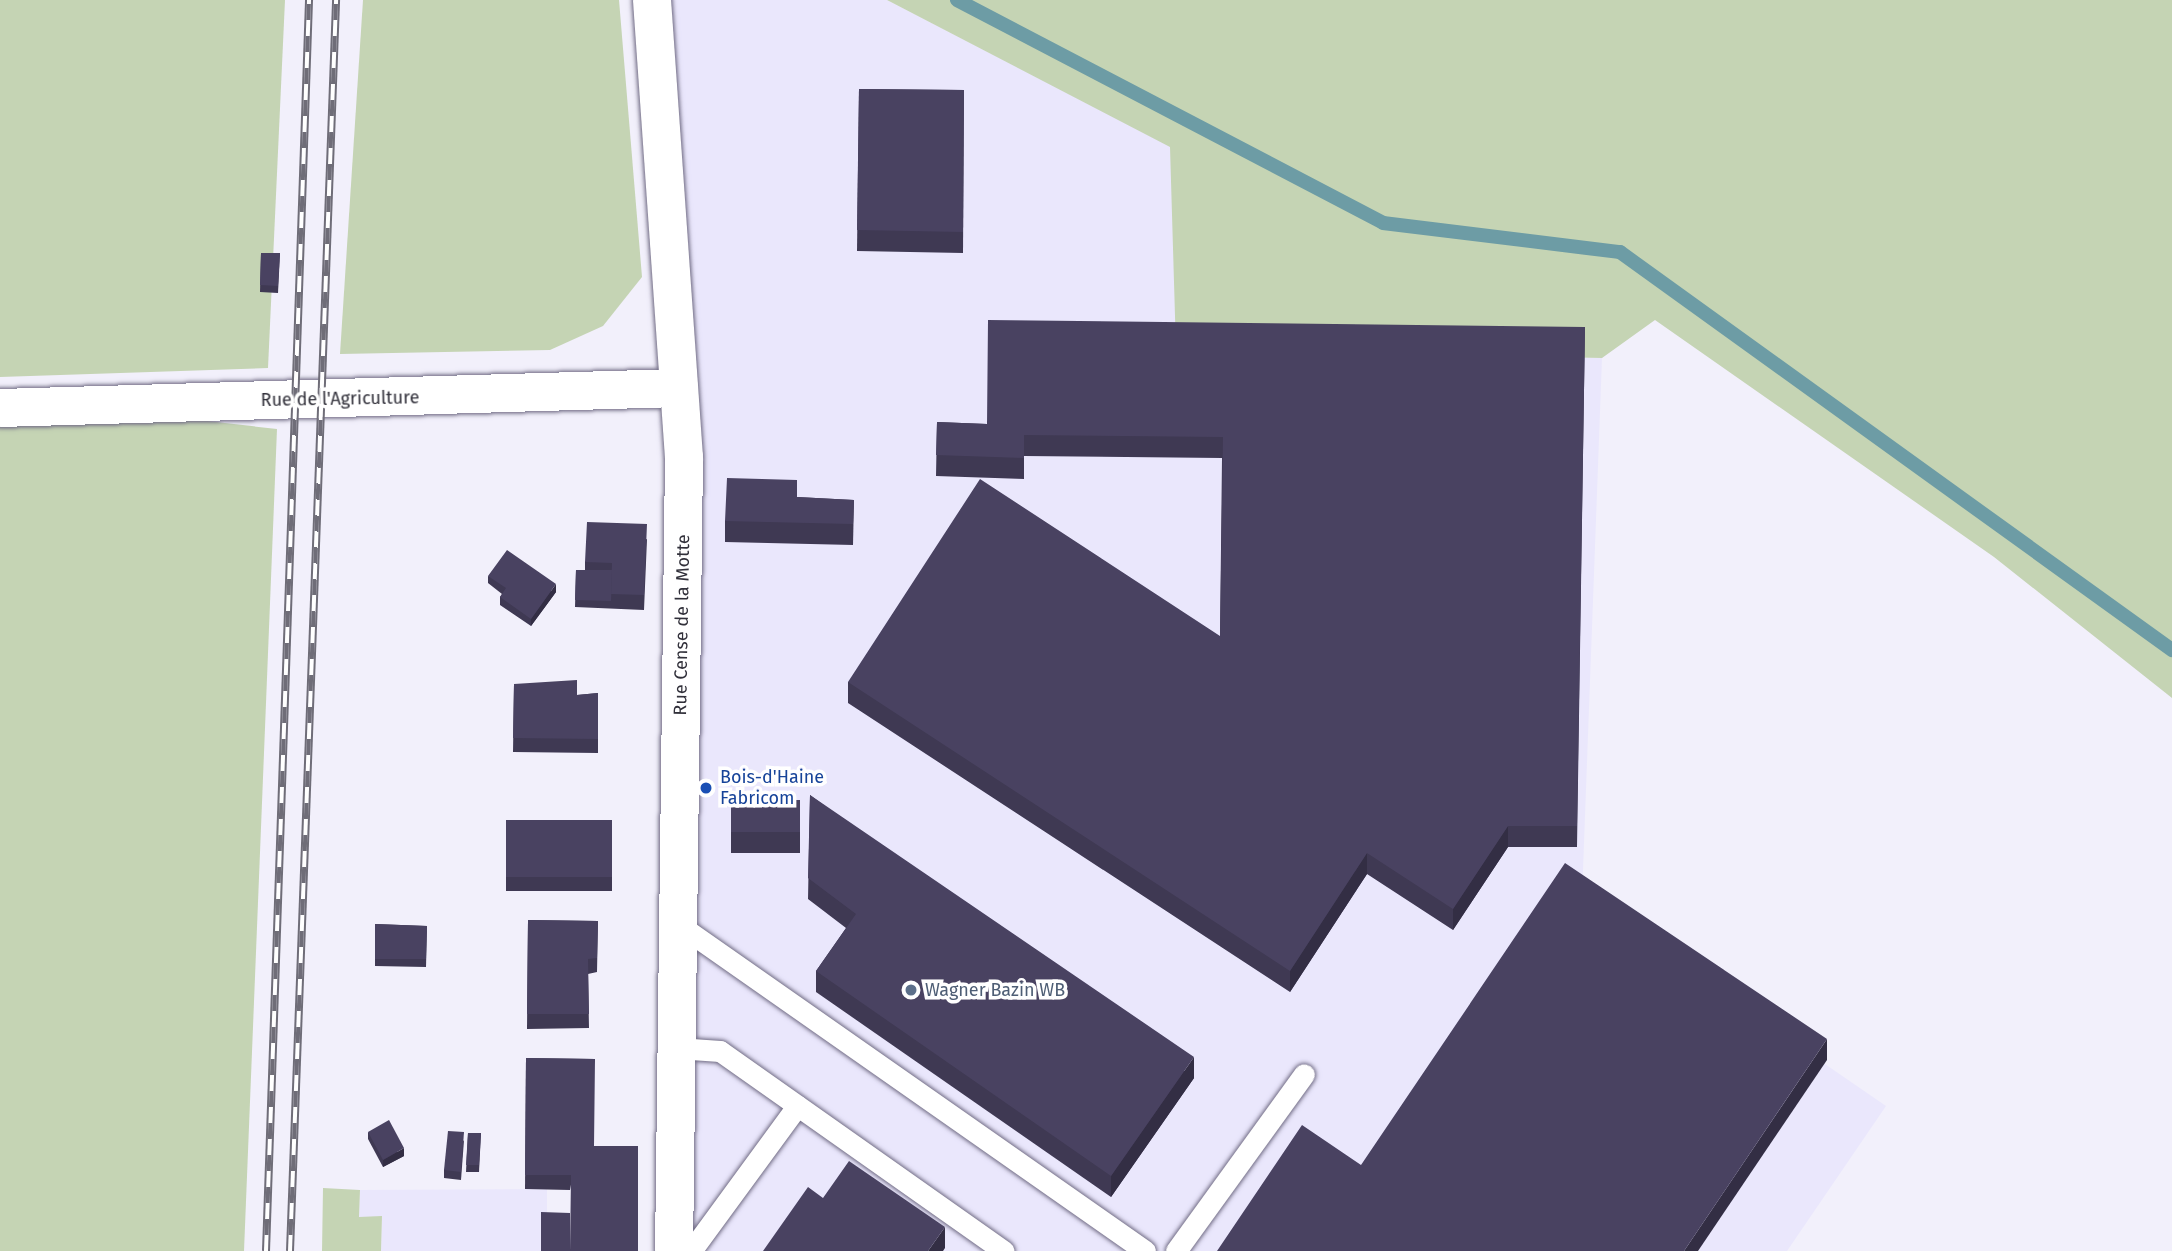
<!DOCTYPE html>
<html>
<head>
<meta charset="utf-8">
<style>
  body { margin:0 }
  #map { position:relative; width:2172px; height:1251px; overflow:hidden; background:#f2f0fb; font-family:"Fira Sans",sans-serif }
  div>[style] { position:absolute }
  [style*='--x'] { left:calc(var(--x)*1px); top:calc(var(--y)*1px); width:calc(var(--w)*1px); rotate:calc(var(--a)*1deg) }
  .built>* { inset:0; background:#eae7fc }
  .green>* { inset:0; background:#c5d4b4 }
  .stream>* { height:14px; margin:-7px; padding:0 7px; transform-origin:7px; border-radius:7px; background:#6d9ca5 }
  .roads { filter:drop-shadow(0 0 2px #716c85) drop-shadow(0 0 2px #716c85) }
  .service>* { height:21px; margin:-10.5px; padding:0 10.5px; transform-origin:10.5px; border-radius:10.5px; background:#fff }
  .minor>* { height:38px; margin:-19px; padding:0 19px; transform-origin:19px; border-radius:19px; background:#fff }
  .rail>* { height:8px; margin-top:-4px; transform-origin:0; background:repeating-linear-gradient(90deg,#fff 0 16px,#6f6d78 0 32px); box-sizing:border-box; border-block:2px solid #6f6d78 }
  .wall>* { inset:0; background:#3f3953 }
  .shaded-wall>* { inset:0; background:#332e44 }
  .building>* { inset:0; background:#494261 }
  .dots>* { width:19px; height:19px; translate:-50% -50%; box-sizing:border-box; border:4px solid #fff; border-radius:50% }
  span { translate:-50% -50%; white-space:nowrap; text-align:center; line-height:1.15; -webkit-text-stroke:7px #fff; paint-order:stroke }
  .street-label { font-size:18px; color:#31303a }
  .transit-label { font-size:18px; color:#164399 }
  .left { translate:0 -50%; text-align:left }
  .service-label { font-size:18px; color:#4e5e75 }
</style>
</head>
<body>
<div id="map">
  <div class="built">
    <i style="clip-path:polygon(661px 0,887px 0,1171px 147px,1176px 350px,1602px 358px,1582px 897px,1886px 1106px,1787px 1251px,674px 1251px)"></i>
    <i style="clip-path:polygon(547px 1189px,547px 1251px,381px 1251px,382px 1217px,359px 1217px,360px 1190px)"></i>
  </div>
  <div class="green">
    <i style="clip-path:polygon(0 0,285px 0,268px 368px,0 377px)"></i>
    <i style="clip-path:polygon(363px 0,619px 0,642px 277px,603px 326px,550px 350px,340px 354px)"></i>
    <i style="clip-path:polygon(887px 0,2172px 0,2172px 698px,1994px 557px,1655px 320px,1602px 358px,1176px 350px,1170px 147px)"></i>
    <i style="clip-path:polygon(84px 407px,277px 429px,244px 1251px,0 1251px,0 408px)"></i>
    <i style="clip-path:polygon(323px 1188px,360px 1190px,359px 1217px,382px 1216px,381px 1251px,322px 1251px)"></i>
  </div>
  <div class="stream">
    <i style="--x:957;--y:0;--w:481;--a:27.6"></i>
    <i style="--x:1383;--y:223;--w:239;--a:7"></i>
    <i style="--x:1620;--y:252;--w:681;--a:35.79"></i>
  </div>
  <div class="roads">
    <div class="service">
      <i style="--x:678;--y:924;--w:570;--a:35"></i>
      <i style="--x:677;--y:1048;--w:43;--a:4"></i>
      <i style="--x:720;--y:1051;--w:347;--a:35.2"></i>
      <i style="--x:691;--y:1251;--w:180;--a:-53.8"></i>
      <i style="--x:1176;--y:1251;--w:218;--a:-54.1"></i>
    </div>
    <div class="minor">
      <i style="--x:652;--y:0;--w:458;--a:86"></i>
      <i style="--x:684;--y:457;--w:794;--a:90.72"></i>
      <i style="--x:0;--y:408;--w:679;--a:-1.69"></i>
    </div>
  </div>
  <div class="rail">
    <i style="--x:266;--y:1251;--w:1252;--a:-88.03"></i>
    <i style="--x:290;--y:1251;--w:1252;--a:-87.89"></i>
  </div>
  <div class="wall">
    <i style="clip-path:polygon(859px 89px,964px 90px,963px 253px,857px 251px)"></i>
    <i style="clip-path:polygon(261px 253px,280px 253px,278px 293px,260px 292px)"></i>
    <i style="clip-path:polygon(1585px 327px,1577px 847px,1508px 847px,1453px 930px,1367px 874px,1290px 992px,848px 703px,848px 682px,1220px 636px,1222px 458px,1024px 456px,1024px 479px,936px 476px,937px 422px,987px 424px)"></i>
    <i style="clip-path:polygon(797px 497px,854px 500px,853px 545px,725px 542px,725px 521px)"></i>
    <i style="clip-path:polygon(647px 539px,644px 610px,575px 607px,576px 570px,585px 570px,585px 562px)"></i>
    <i style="clip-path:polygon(488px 576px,556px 592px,531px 626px,500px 605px,500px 597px,502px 594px,488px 583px)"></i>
    <i style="clip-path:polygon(514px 684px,577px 695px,598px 693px,598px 753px,513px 752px)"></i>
    <i style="clip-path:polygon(810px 795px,1194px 1078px,1111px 1197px,816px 992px,816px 971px,846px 928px,808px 899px)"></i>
    <i style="clip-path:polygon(731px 800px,800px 800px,800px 853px,731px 853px)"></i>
    <i style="clip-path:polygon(506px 820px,612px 820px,612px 891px,506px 891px)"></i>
    <i style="clip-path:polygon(528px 920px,598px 921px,597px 972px,588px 974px,589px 1028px,527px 1029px)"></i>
    <i style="clip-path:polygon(375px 924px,427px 926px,426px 967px,375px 966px)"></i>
    <i style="clip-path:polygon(526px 1058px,595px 1059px,570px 1190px,525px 1189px)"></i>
    <i style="clip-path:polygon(368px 1132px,404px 1156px,383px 1167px,368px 1139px)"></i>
    <i style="clip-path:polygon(468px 1133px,481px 1133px,479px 1172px,466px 1172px)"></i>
    <i style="clip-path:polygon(464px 1140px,461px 1180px,444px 1178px,444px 1170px)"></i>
  </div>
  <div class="shaded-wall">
    <i style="clip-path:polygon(556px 584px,556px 592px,531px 626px,531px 619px)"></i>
    <i style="clip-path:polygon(1508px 826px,1508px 847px,1453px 930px,1453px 909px)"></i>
    <i style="clip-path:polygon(1367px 853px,1367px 874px,1290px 992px,1290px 971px)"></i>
    <i style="clip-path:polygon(1827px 1039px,1827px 1060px,1698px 1251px,1684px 1251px)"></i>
    <i style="clip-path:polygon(1194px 1057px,1194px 1078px,1111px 1197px,1111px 1176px)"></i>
    <i style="clip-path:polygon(404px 1148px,404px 1156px,383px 1167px,383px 1160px)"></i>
    <i style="clip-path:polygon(945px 1227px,945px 1248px,943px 1251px,928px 1251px)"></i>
  </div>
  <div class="building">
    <i style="clip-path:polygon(859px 89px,964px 90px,963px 232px,857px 230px)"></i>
    <i style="clip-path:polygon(261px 253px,280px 253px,278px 286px,260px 285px)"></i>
    <i style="clip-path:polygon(988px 320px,1585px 327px,1577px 826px,1508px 826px,1453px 909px,1367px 853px,1290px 971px,848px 682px,980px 479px,1220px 636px,1223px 437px,1024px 435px,1024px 458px,936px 455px,937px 422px,987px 424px)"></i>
    <i style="clip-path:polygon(727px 478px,797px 480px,797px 497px,854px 500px,853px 524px,725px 521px)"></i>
    <i style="clip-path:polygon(587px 522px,647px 524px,644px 595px,611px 594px,612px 563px,585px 562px)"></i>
    <i style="clip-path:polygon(507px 550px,556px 584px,531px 619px,500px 597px,506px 588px,488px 576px)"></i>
    <i style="clip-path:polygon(576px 570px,612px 570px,611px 601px,575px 600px)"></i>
    <i style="clip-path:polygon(577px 680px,577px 695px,598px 693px,598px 739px,513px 738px,514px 684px)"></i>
    <i style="clip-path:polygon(810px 795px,1194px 1057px,1111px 1176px,816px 971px,856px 914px,808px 878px)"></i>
    <i style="clip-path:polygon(731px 800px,800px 800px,800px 832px,731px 832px)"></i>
    <i style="clip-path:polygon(506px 820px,612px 820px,612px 877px,506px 877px)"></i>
    <i style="clip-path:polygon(1565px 863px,1827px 1039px,1684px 1251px,1217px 1251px,1302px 1125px,1361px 1165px)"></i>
    <i style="clip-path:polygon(528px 920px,598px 921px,597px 958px,588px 959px,589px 1014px,527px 1014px)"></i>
    <i style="clip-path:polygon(375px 924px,427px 926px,426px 959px,375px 959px)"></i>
    <i style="clip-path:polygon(526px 1058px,595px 1059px,594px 1146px,638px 1146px,638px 1251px,570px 1251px,571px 1175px,525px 1175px)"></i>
    <i style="clip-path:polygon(389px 1120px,404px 1148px,383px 1160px,368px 1132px)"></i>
    <i style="clip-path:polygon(448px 1131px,464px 1132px,461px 1172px,444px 1170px)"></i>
    <i style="clip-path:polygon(468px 1133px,481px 1133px,479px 1165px,466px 1165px)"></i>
    <i style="clip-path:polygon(849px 1161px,945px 1227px,928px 1251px,763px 1251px,808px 1187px,823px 1198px)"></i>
    <i style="clip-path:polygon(541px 1212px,570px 1213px,570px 1251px,541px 1251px)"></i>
  </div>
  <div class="dots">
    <i style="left:706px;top:788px;background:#1a4fb4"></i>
    <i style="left:911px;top:990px;background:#5c6f8a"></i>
  </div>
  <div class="street-label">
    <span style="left:340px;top:399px;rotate:-1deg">Rue de l'Agriculture</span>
    <span style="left:682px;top:625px;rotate:-89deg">Rue Cense de la Motte</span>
  </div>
  <div class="transit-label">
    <span class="left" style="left:720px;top:788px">Bois-d'Haine<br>Fabricom</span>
  </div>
  <div class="service-label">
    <span class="left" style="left:925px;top:990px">Wagner Bazin WB</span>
  </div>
</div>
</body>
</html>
